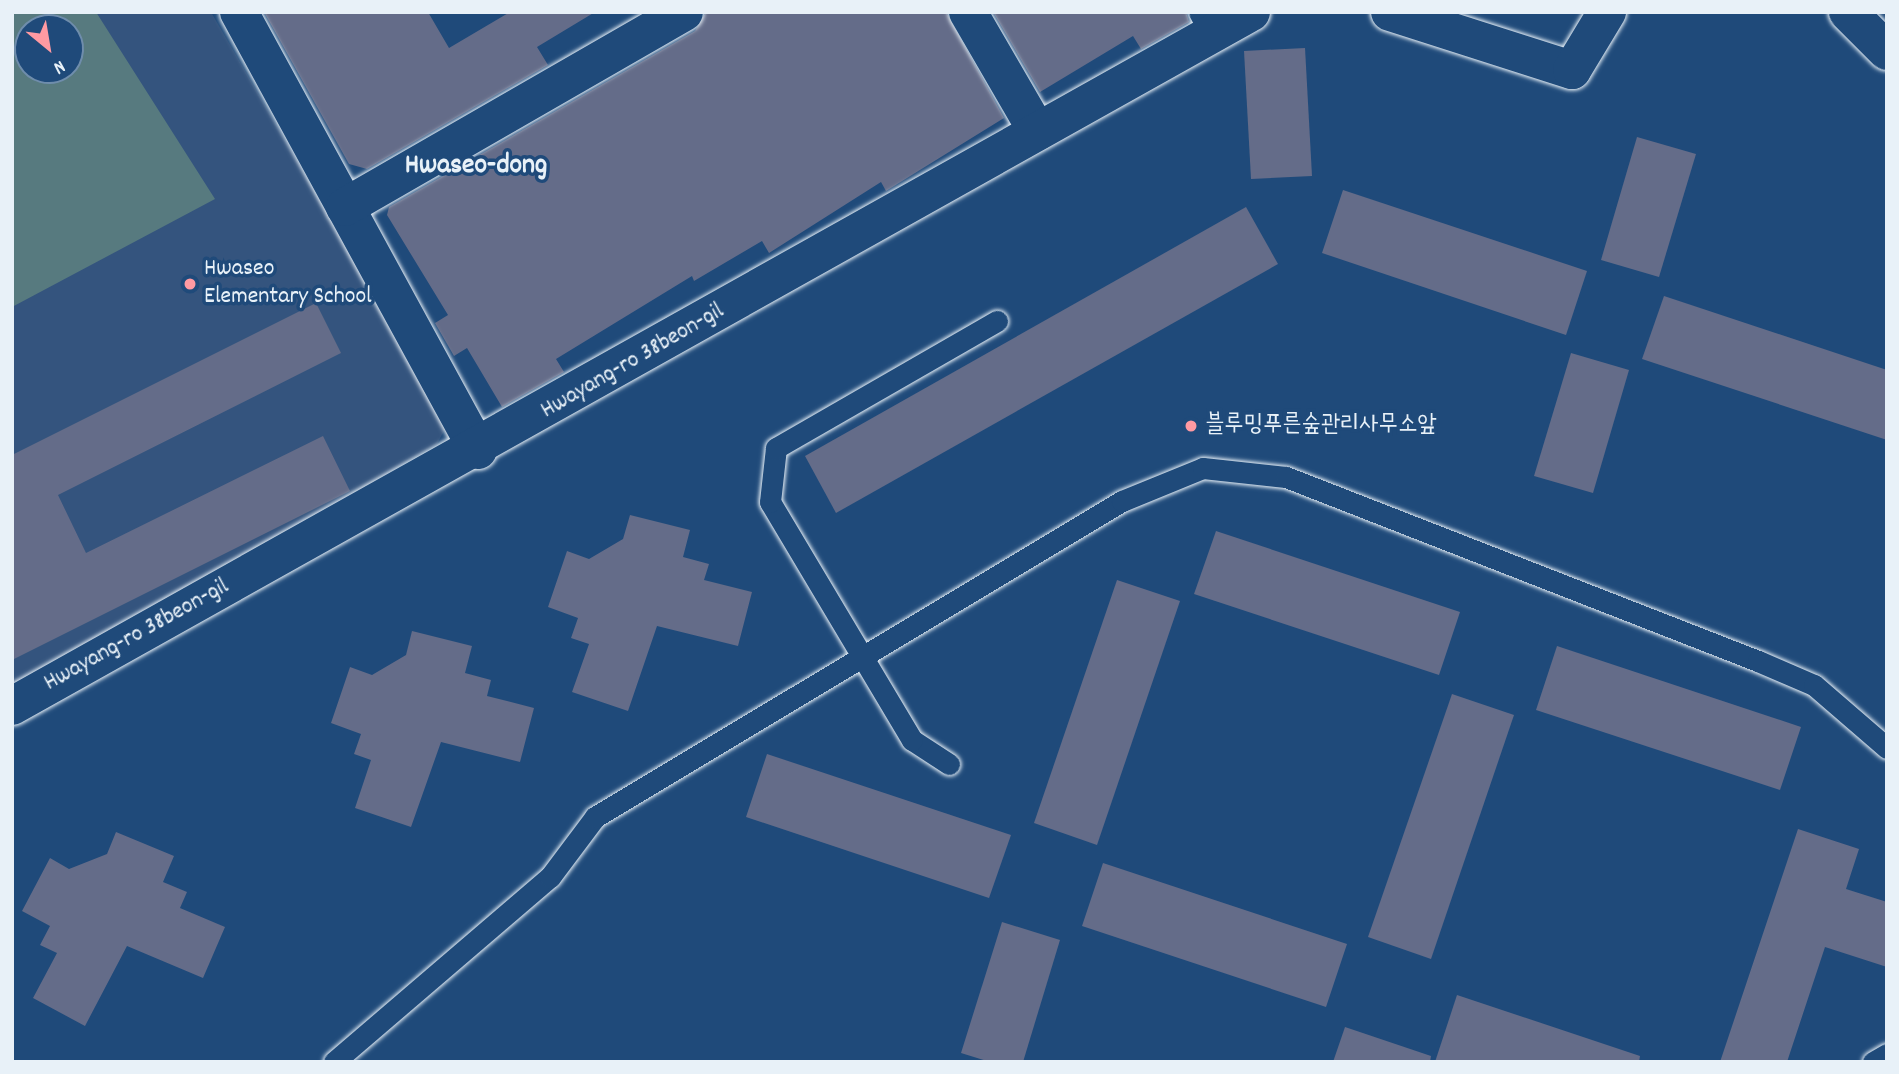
<!DOCTYPE html>
<html>
<head>
<meta charset="utf-8">
<style>
  body { margin:0 }
  #map { position:relative; width:1899px; height:1074px; overflow:hidden; background:#1f4a7a; font-family:Dekko,"Poor Story",sans-serif }
  div>[style] { position:absolute }
  [style*='--x'] { left:calc(var(--x)*1px); top:calc(var(--y)*1px); width:calc(var(--w)*1px); rotate:calc(var(--a)*1deg) }
  .built>* { inset:0; background:#34547e }
  .green>* { inset:0; background:#577a7f }
  .building>* { inset:0; background:#646c89 }
  .roads { filter:drop-shadow(0 0 2px #e8f1f8) drop-shadow(0 0 2px #e8f1f8) }
  .service>* { height:21px; margin:-10.5px; padding:0 10.5px; transform-origin:10.5px; border-radius:10.5px; background:#1f4a7a }
  .minor>* { height:38px; margin:-19px; padding:0 19px; transform-origin:19px; border-radius:19px; background:#1f4a7a }
  .dots>* { width:19px; height:19px; translate:-50% -50%; box-sizing:border-box; border:4px solid #1f4a7a; border-radius:50% }
  span { translate:-50% -50%; white-space:nowrap; text-align:center; line-height:1.15; -webkit-text-stroke:7px #1f4a7a; paint-order:stroke }
  .poi-label { font-size:24px; color:#e8f1f8 }
  .left { translate:0 -50%; text-align:left }
  .street-label { font-size:24px; color:#e8f1f8 }
  .quarter-label { font-size:28px; color:#e8f1f8; font-weight:700 }
  .frame { position:absolute; inset:0; border:14px solid #e8f1f8; pointer-events:none }
  .north { position:absolute; left:14px; top:14px; width:70px; height:70px; box-sizing:border-box; background:#1f4a7a; border:2px solid #6f8dac; border-radius:50%; rotate:150deg; font-size:19px; font-weight:700; line-height:28px; text-align:center; color:#e8f1f8 }
  .north::after { content:''; display:block; margin:auto; width:24px; height:32px; background:#ff9aa2; clip-path:polygon(50% 0,100% 100%,50% 72%,0 100%) }
</style>
</head>
<body>
<div id="map">
  <div class="built">
    <i style="clip-path:polygon(evenodd,12px 12px,211px 12px,442px 412px,445px 429px,437px 444px,12px 693px,12px 12px,28px 28px,70px 28px,70px 70px,28px 70px,28px 28px)"></i>
  </div>
  <div class="green">
    <i style="clip-path:polygon(evenodd,12px 12px,96px 12px,215px 199px,12px 307px,12px 12px,28px 28px,70px 28px,70px 70px,28px 70px,28px 28px)"></i>
  </div>
  <div class="building">
    <i style="clip-path:polygon(264px 12px,428px 12px,449px 48px,510px 12px,595px 12px,537px 47px,548px 65px,367px 169px,349px 164px)"></i>
    <i style="clip-path:polygon(706px 12px,946px 12px,1004px 118px,886px 191px,881px 182px,769px 253px,762px 241px,694px 281px,692px 276px,556px 359px,564px 372px,502px 407px,467px 348px,454px 356px,435px 323px,448px 315px,387px 215px,389px 207px,695px 31px)"></i>
    <i style="clip-path:polygon(993px 12px,1186px 12px,1189px 22px,1141px 49px,1133px 36px,1040px 92px)"></i>
    <i style="clip-path:polygon(1305px 48px,1312px 176px,1251px 179px,1244px 51px)"></i>
    <i style="clip-path:polygon(1637px 137px,1696px 154px,1659px 277px,1601px 260px)"></i>
    <i style="clip-path:polygon(1343px 190px,1587px 271px,1566px 335px,1322px 253px)"></i>
    <i style="clip-path:polygon(1246px 207px,1278px 264px,836px 513px,805px 456px)"></i>
    <i style="clip-path:polygon(1664px 296px,1887px 370px,1887px 440px,1642px 359px)"></i>
    <i style="clip-path:polygon(316px 303px,341px 353px,58px 495px,86px 553px,323px 436px,350px 491px,12px 660px,12px 455px)"></i>
    <i style="clip-path:polygon(1571px 353px,1629px 370px,1593px 493px,1534px 476px)"></i>
    <i style="clip-path:polygon(630px 515px,690px 530px,683px 557px,709px 564px,704px 580px,752px 592px,738px 646px,657px 626px,628px 711px,572px 692px,589px 644px,571px 638px,578px 618px,548px 607px,567px 551px,589px 559px,623px 539px)"></i>
    <i style="clip-path:polygon(1216px 531px,1460px 612px,1439px 675px,1194px 594px)"></i>
    <i style="clip-path:polygon(1117px 580px,1180px 601px,1097px 845px,1034px 823px)"></i>
    <i style="clip-path:polygon(412px 631px,472px 646px,465px 673px,491px 680px,487px 696px,534px 708px,520px 762px,441px 742px,411px 827px,355px 808px,371px 760px,354px 754px,361px 734px,331px 723px,350px 667px,372px 675px,406px 655px)"></i>
    <i style="clip-path:polygon(1557px 646px,1801px 727px,1780px 790px,1536px 710px)"></i>
    <i style="clip-path:polygon(1452px 694px,1514px 715px,1431px 959px,1368px 937px)"></i>
    <i style="clip-path:polygon(767px 754px,1011px 835px,989px 898px,746px 817px)"></i>
    <i style="clip-path:polygon(1798px 829px,1859px 849px,1846px 889px,1887px 902px,1887px 967px,1825px 947px,1787px 1062px,1720px 1062px)"></i>
    <i style="clip-path:polygon(116px 832px,174px 856px,163px 882px,187px 892px,180px 908px,225px 927px,203px 978px,127px 946px,85px 1026px,33px 998px,57px 953px,40px 945px,50px 926px,22px 911px,50px 858px,69px 869px,107px 854px)"></i>
    <i style="clip-path:polygon(1103px 863px,1347px 944px,1326px 1007px,1082px 926px)"></i>
    <i style="clip-path:polygon(1002px 922px,1060px 940px,1023px 1062px,990px 1062px,961px 1053px)"></i>
    <i style="clip-path:polygon(1457px 995px,1640px 1056px,1639px 1062px,1435px 1062px)"></i>
    <i style="clip-path:polygon(1345px 1027px,1431px 1056px,1430px 1062px,1333px 1062px)"></i>
  </div>
  <div class="roads">
    <div class="service">
      <i style="--x:1199;--y:12;--w:26;--a:62"></i>
      <i style="--x:949;--y:764;--w:44;--a:-147"></i>
      <i style="--x:912;--y:740;--w:277;--a:-120.8"></i>
      <i style="--x:770;--y:502;--w:54;--a:-83.7"></i>
      <i style="--x:776;--y:448;--w:255;--a:-29.9"></i>
      <i style="--x:334;--y:1062;--w:284;--a:-40.6"></i>
      <i style="--x:550;--y:877;--w:75;--a:-53.1"></i>
      <i style="--x:595;--y:817;--w:614;--a:-30.95"></i>
      <i style="--x:1122;--y:501;--w:87;--a:-22.2"></i>
      <i style="--x:1203;--y:468;--w:83;--a:6.2"></i>
      <i style="--x:1286;--y:477;--w:507;--a:21.3"></i>
      <i style="--x:1758;--y:661;--w:61;--a:23.2"></i>
      <i style="--x:1814;--y:685;--w:96;--a:40.8"></i>
      <i style="--x:1873;--y:1062;--w:16;--a:-30"></i>
    </div>
    <div class="minor">
      <i style="--x:239;--y:12;--w:499;--a:61.4"></i>
      <i style="--x:968;--y:12;--w:138;--a:59.9"></i>
      <i style="--x:1390;--y:12;--w:191;--a:17.7"></i>
      <i style="--x:1572;--y:70;--w:68;--a:-58.9"></i>
      <i style="--x:1848;--y:12;--w:55;--a:45"></i>
      <i style="--x:345;--y:207;--w:391;--a:-29.9"></i>
      <i style="--x:12;--y:706;--w:1420;--a:-29.25"></i>
    </div>
  </div>
  <div class="dots">
    <i style="left:190px;top:284px;background:#ff9aa2"></i>
    <i style="left:1191px;top:426px;background:#ff9aa2"></i>
  </div>
  <div class="poi-label">
    <span class="left" style="left:204px;top:284px">Hwaseo<br>Elementary School</span>
    <span class="left" style="left:1205px;top:426px">블루밍푸른숲관리사무소앞</span>
  </div>
  <div class="street-label">
    <span style="left:633px;top:362px;rotate:-30deg">Hwayang-ro 38beon-gil</span>
    <span style="left:137px;top:636px;rotate:-29deg">Hwayang-ro 38beon-gil</span>
  </div>
  <div class="quarter-label">
    <span style="left:476px;top:167px">Hwaseo-dong</span>
  </div>
  <div class="frame"></div>
  <div class="north">N</div>
</div>
</body>
</html>
